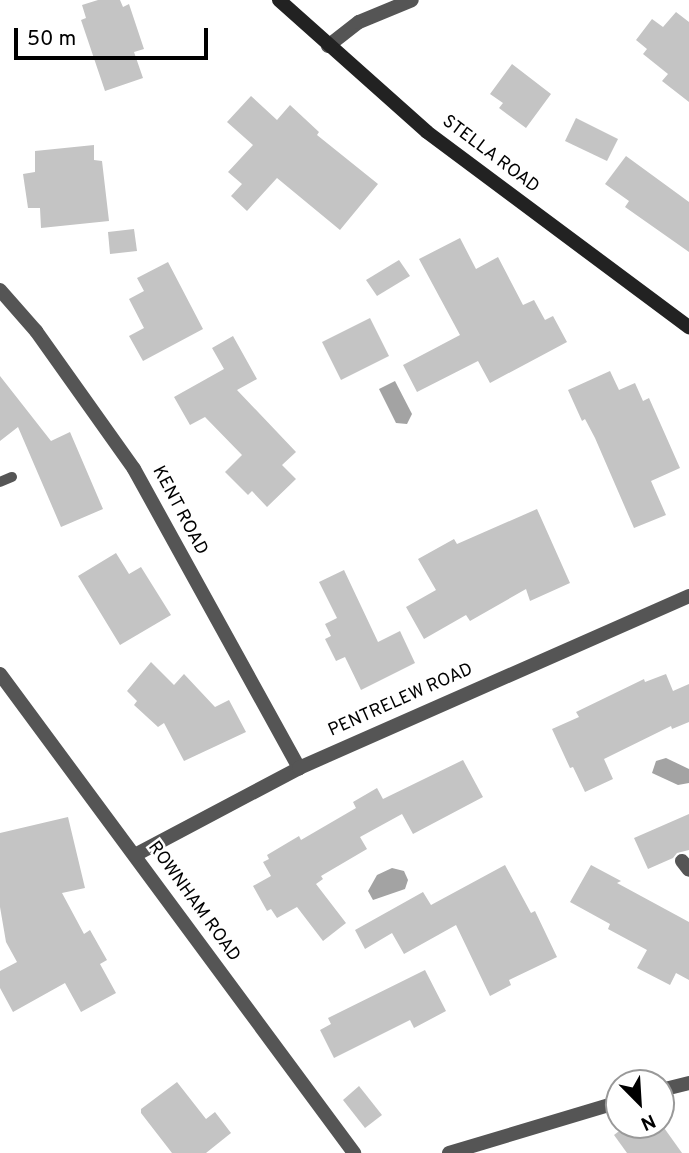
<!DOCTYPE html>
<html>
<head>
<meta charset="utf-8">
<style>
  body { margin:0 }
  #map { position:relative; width:689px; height:1153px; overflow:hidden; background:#fff; font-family:Overpass,sans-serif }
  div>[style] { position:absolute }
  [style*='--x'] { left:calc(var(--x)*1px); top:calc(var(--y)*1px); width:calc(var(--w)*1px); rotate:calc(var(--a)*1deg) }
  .water>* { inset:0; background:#a3a3a3 }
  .building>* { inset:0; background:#c4c4c4 }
  .service>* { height:10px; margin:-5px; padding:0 5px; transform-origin:5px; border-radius:5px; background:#555 }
  .minor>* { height:14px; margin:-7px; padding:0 7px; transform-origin:7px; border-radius:7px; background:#555 }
  .secondary>* { height:14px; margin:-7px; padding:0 7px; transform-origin:7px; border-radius:7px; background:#222 }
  span { translate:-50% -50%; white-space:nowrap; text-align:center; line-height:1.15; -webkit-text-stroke:5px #fff; paint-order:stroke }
  .street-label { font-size:18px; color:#000 }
  .north { position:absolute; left:605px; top:1069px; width:70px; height:70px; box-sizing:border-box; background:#fff; border:2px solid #999; border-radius:50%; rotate:156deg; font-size:19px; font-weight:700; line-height:28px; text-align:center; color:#000 }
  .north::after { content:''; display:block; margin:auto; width:24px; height:32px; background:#000; clip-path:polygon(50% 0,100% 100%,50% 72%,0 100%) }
  .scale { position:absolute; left:14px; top:28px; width:194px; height:32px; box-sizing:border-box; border:4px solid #000; border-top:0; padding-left:9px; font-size:21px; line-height:24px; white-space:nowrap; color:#000; -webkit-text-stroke:5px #fff; paint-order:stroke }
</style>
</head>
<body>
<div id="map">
  <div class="water">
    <i style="clip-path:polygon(395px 381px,412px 414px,407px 424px,396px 423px,379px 389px)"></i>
    <i style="clip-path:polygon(666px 758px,689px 769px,689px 783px,678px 785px,652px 773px,656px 761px)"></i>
    <i style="clip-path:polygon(392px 868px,404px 871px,408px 880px,405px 889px,373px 900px,368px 891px,377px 875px)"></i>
  </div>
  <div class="building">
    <i style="clip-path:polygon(98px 0,120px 0,123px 7px,129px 4px,144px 49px,134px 52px,143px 78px,105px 91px,81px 20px,86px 18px,82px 5px)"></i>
    <i style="clip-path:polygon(676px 12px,689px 22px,689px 102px,662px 81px,668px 74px,643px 54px,647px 49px,636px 40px,652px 19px,663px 27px)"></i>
    <i style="clip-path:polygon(512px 64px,551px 94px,526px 128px,499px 108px,503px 103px,490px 94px)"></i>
    <i style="clip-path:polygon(251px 96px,277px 120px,290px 105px,319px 132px,317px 135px,378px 184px,340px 230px,277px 178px,247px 211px,231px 196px,242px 184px,228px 172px,253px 145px,227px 122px)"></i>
    <i style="clip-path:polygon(576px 118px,618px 139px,607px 161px,565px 141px)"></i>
    <i style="clip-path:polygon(94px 145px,94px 160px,102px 161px,109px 221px,41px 228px,40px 208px,28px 208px,23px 174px,35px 172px,35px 151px)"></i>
    <i style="clip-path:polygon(626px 156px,689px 202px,689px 252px,625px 207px,629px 201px,605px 184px)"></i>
    <i style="clip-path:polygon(134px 229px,137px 251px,110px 254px,108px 232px)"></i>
    <i style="clip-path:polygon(460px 238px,476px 269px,498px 257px,523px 305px,534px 300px,545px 320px,553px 316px,567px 342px,490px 383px,478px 361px,417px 392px,403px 365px,460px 335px,419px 259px)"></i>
    <i style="clip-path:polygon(399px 260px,410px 276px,377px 296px,366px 280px)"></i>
    <i style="clip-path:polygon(168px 262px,203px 329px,143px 361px,129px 336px,144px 328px,129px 299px,144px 291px,137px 278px)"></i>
    <i style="clip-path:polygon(370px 318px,389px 356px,341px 380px,322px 342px)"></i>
    <i style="clip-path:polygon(233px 336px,257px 379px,237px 390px,296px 452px,282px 465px,296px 479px,267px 507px,252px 491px,248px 495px,225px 472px,242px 455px,205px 417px,190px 425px,174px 397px,224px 369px,212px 348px)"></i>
    <i style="clip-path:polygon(610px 371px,619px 390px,635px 383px,643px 401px,649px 398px,680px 468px,651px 481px,666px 515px,634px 528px,595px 438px,585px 419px,582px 421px,568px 390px)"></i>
    <i style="clip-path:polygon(0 376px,51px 441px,70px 432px,103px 509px,61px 527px,18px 427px,0 441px)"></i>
    <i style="clip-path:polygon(537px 509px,570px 583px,530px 601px,526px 589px,470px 621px,466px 615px,424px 639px,406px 607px,436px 590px,418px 559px,454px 539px,457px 544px)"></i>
    <i style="clip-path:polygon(116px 553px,129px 574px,141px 567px,171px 615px,120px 645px,78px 576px)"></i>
    <i style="clip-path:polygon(344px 570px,378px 642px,400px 631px,415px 663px,361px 690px,345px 657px,336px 661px,325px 639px,331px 636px,325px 624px,337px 618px,319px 582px)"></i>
    <i style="clip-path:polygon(151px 662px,174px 685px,184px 674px,215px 707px,229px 700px,246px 732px,184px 761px,164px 723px,158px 727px,134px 705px,137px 701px,127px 691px)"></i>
    <i style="clip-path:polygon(666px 674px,673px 691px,689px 684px,689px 722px,672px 729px,671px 726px,604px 759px,613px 779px,585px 792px,573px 767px,570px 768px,552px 729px,579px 717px,576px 712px,644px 679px,645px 682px)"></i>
    <i style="clip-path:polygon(463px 760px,483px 797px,413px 834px,402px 814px,360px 837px,367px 849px,321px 876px,323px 879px,316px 884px,346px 923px,323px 941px,297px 907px,277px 918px,271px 909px,267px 911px,253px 886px,271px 876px,263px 862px,269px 859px,267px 855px,299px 836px,301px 840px,356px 808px,353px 802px,377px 788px,383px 799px)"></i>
    <i style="clip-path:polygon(689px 814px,689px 850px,677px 853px,673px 858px,648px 869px,634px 838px)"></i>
    <i style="clip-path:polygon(68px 817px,85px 888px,62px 893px,84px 934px,90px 930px,107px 960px,100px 964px,116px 993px,81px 1012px,65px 983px,13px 1012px,0 988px,0 971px,17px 962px,6px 942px,0 907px,0 833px)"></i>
    <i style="clip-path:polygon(505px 865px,531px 913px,535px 911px,557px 957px,509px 980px,511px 985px,490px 996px,456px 925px,404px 954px,392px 933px,365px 949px,355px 930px,423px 892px,431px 905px)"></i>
    <i style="clip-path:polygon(591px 865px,621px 881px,617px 883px,689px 922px,689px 980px,676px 973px,670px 985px,637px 968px,647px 950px,608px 929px,610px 924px,570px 902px)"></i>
    <i style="clip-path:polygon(425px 970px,446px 1011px,414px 1028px,410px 1020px,334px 1058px,320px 1030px,331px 1024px,328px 1018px)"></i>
    <i style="clip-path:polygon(177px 1082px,206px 1119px,215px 1112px,231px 1133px,206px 1153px,172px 1153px,141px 1113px,141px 1109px)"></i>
    <i style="clip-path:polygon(359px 1086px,382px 1115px,365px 1128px,343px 1100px)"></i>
    <i style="clip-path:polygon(627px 1125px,662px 1125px,682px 1153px,627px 1153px,614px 1135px)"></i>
  </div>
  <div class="service">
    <i style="--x:0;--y:482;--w:13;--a:-23"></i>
  </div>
  <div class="minor">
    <i style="--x:328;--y:46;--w:39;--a:-38"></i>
    <i style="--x:359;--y:22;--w:57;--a:-22.5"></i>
    <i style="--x:0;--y:290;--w:55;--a:48.7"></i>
    <i style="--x:36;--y:331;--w:169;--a:54.6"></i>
    <i style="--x:134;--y:469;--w:342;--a:61.1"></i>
    <i style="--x:0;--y:674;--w:596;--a:53.53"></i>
    <i style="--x:135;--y:855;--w:186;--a:-27.9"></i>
    <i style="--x:299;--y:768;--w:426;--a:-23.8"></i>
    <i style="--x:682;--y:861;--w:11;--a:52"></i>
    <i style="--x:661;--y:1090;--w:29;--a:-14"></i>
    <i style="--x:449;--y:1153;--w:177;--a:-16.7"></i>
  </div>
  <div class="secondary">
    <i style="--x:279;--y:0;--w:198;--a:41.7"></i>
    <i style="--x:427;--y:132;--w:327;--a:36.7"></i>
  </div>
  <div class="street-label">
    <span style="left:490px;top:155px;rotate:37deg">STELLA ROAD</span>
    <span style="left:179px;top:511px;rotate:62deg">KENT ROAD</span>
    <span style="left:401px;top:701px;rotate:-24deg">PENTRELEW ROAD</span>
    <span style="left:193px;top:902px;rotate:54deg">ROWNHAM ROAD</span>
  </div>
  <div class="north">N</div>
  <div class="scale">50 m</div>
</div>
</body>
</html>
